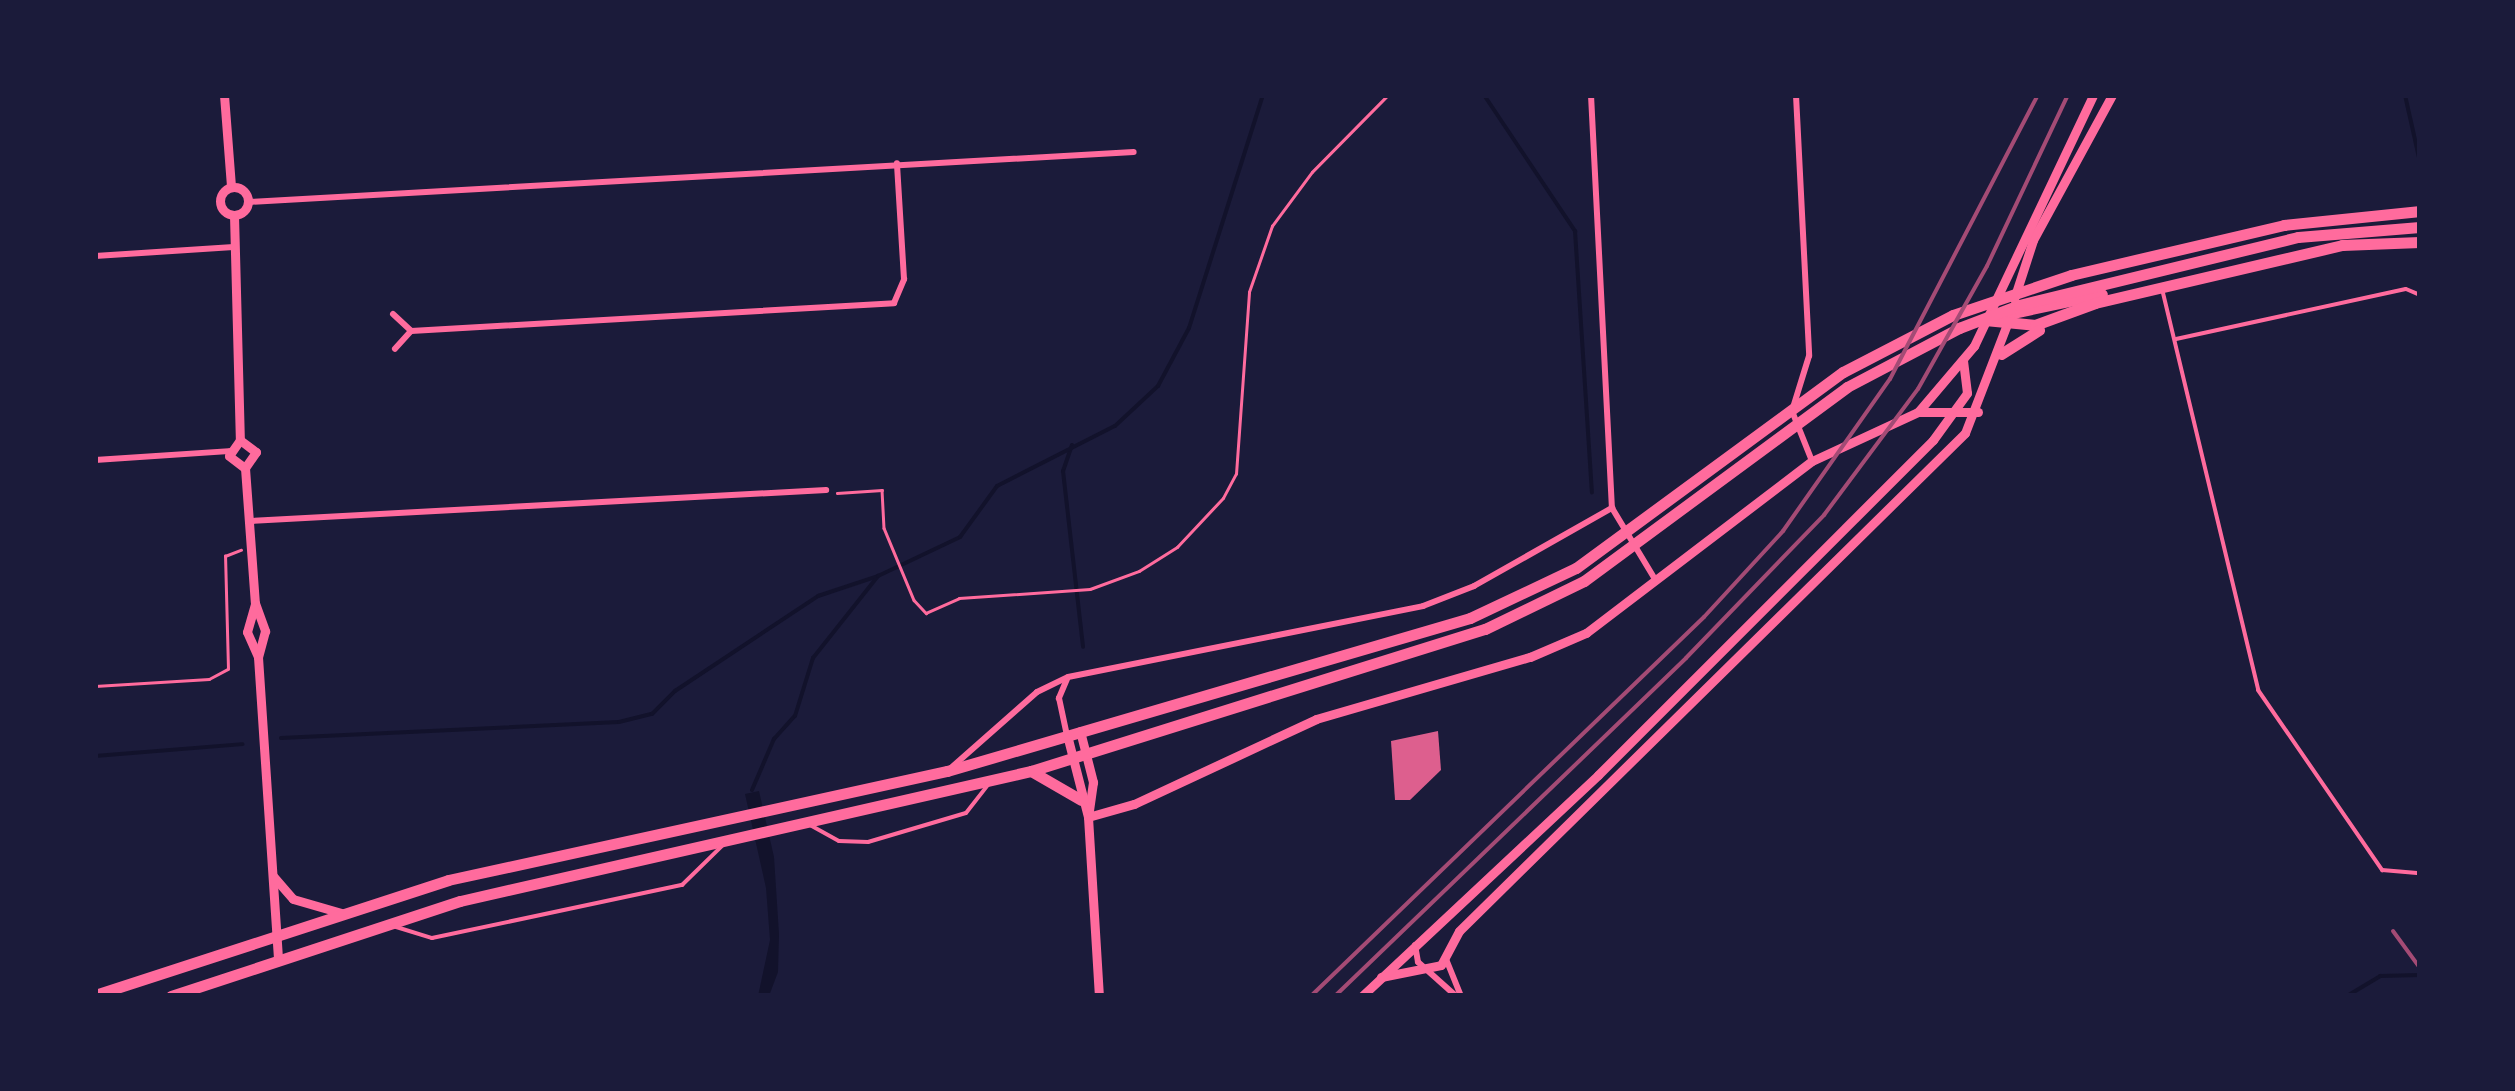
<!DOCTYPE html>
<html>
<head>
<meta charset="utf-8">
<style>
  body { margin:0 }
  #map { position:relative; width:2515px; height:1091px; overflow:hidden; background:#1b1b3a; font-family:"Nunito Sans",sans-serif }
  div>[style] { position:absolute }
  [style*='--x'] { left:calc(var(--x)*1px); top:calc(var(--y)*1px); width:calc(var(--w)*1px); rotate:calc(var(--a)*1deg) }
  .water>* { inset:0; background:#12122b }
  .stream>* { height:4px; margin:-2px; padding:0 2px; transform-origin:2px; border-radius:2px; background:#12122b }
  .building>* { inset:0; background:#dd5f8e }
  .path>* { height:2.5px; margin:-1.25px; padding:0 1.25px; transform-origin:1.25px; border-radius:1.25px; background:#ff6b9d }
  .service>* { height:4px; margin:-2px; padding:0 2px; transform-origin:2px; border-radius:2px; background:#ff6b9d }
  .minor>* { height:6px; margin:-3px; padding:0 3px; transform-origin:3px; border-radius:3px; background:#ff6b9d }
  .tertiary>* { height:9px; margin:-4.5px; padding:0 4.5px; transform-origin:4.5px; border-radius:4.5px; background:#ff6b9d }
  .tertiary>.ring { margin:-4.5px; padding:0; box-sizing:content-box; background:none; border:9px solid #ff6b9d; border-radius:50% }
  .trunk>* { height:11px; margin:-5.5px; padding:0 5.5px; transform-origin:5.5px; border-radius:5.5px; background:#ff6b9d }
  .rail>* { height:4px; margin:-2px; padding:0 2px; transform-origin:2px; border-radius:2px; background:#a44b75 }
  span { translate:-50% -50%; white-space:nowrap; text-align:center; line-height:1.15; -webkit-text-stroke:9px #1b1b3a; paint-order:stroke }
  .frame { position:absolute; inset:0; border:98px solid #1b1b3a; pointer-events:none }
</style>
</head>
<body>
<div id="map">
  <div class="water">
    <i style="clip-path:polygon(759px 791px,774px 857px,779px 934px,778px 972px,769px 996px,758px 996px,770px 940px,766px 888px,745px 794px)"></i>
  </div>
  <div class="stream">
    <i style="--x:1484;--y:95;--w:164;--a:56.2"></i>
    <i style="--x:1575;--y:231;--w:262;--a:86.3"></i>
    <i style="--x:2405;--y:95;--w:69;--a:77.4"></i>
    <i style="--x:1072;--y:445;--w:28;--a:109"></i>
    <i style="--x:1063;--y:471;--w:177;--a:83.5"></i>
    <i style="--x:281;--y:738;--w:338;--a:-2.7"></i>
    <i style="--x:619;--y:722;--w:34;--a:-14"></i>
    <i style="--x:652;--y:714;--w:33;--a:-45"></i>
    <i style="--x:675;--y:691;--w:172;--a:-33.6"></i>
    <i style="--x:818;--y:596;--w:63;--a:-18.4"></i>
    <i style="--x:95;--y:756;--w:148;--a:-4.6"></i>
    <i style="--x:752;--y:790;--w:56;--a:-66.7"></i>
    <i style="--x:774;--y:739;--w:31;--a:-48"></i>
    <i style="--x:795;--y:716;--w:61;--a:-72.8"></i>
    <i style="--x:813;--y:658;--w:105;--a:-51.6"></i>
    <i style="--x:878;--y:576;--w:91;--a:-25.4"></i>
    <i style="--x:960;--y:537;--w:63;--a:-54"></i>
    <i style="--x:997;--y:486;--w:132;--a:-27"></i>
    <i style="--x:1115;--y:426;--w:59;--a:-42.9"></i>
    <i style="--x:1158;--y:386;--w:66;--a:-61.9"></i>
    <i style="--x:1189;--y:328;--w:244;--a:-72.4"></i>
    <i style="--x:2347;--y:996;--w:39;--a:-31"></i>
    <i style="--x:2380;--y:976;--w:40;--a:-1.4"></i>
  </div>
  <div class="building">
    <i style="clip-path:polygon(1438px 731px,1441px 770px,1410px 800px,1395px 800px,1391px 741px)"></i>
  </div>
  <div class="path">
    <i style="--x:837;--y:493;--w:45;--a:-3.8"></i>
    <i style="--x:882;--y:490;--w:38;--a:87"></i>
    <i style="--x:884;--y:528;--w:78;--a:67.4"></i>
    <i style="--x:914;--y:600;--w:18;--a:47"></i>
    <i style="--x:926;--y:613;--w:36;--a:-24"></i>
    <i style="--x:959;--y:598;--w:131;--a:-3.9"></i>
    <i style="--x:1090;--y:589;--w:52;--a:-20.2"></i>
    <i style="--x:1139;--y:571;--w:45;--a:-32.3"></i>
    <i style="--x:1177;--y:547;--w:67;--a:-46.8"></i>
    <i style="--x:1223;--y:498;--w:27;--a:-62"></i>
    <i style="--x:1236;--y:474;--w:182;--a:-85.9"></i>
    <i style="--x:1249;--y:292;--w:70;--a:-70.8"></i>
    <i style="--x:1272;--y:226;--w:67;--a:-53.5"></i>
    <i style="--x:1312;--y:172;--w:108;--a:-45.4"></i>
    <i style="--x:95;--y:686;--w:114;--a:-3.5"></i>
    <i style="--x:209;--y:679;--w:21;--a:-28"></i>
    <i style="--x:228;--y:669;--w:113;--a:-91.5"></i>
    <i style="--x:225;--y:556;--w:17;--a:-21"></i>
  </div>
  <div class="service">
    <i style="--x:2163;--y:293;--w:408;--a:76.5"></i>
    <i style="--x:2258;--y:690;--w:219;--a:55.4"></i>
    <i style="--x:2382;--y:870;--w:38;--a:5"></i>
    <i style="--x:2176;--y:339;--w:235;--a:-12.3"></i>
    <i style="--x:2406;--y:289;--w:15;--a:23"></i>
    <i style="--x:810;--y:825;--w:33;--a:29"></i>
    <i style="--x:839;--y:841;--w:29;--a:2"></i>
    <i style="--x:868;--y:842;--w:102;--a:-16.5"></i>
    <i style="--x:966;--y:813;--w:36;--a:-52"></i>
    <i style="--x:393;--y:926;--w:41;--a:17.1"></i>
    <i style="--x:432;--y:938;--w:256;--a:-12"></i>
    <i style="--x:682;--y:885;--w:57;--a:-44.3"></i>
  </div>
  <div class="minor">
    <i style="--x:1591;--y:95;--w:414;--a:87.1"></i>
    <i style="--x:1612;--y:508;--w:85;--a:58.9"></i>
    <i style="--x:1796;--y:95;--w:261;--a:87.1"></i>
    <i style="--x:1809;--y:356;--w:58;--a:107.2"></i>
    <i style="--x:1792;--y:411;--w:54;--a:68.2"></i>
    <i style="--x:248;--y:202;--w:887;--a:-3.23"></i>
    <i style="--x:95;--y:256;--w:139;--a:-3.7"></i>
    <i style="--x:393;--y:314;--w:25;--a:43"></i>
    <i style="--x:411;--y:331;--w:24;--a:132"></i>
    <i style="--x:411;--y:331;--w:484;--a:-3.3"></i>
    <i style="--x:894;--y:303;--w:26;--a:-67"></i>
    <i style="--x:904;--y:279;--w:116;--a:-93.5"></i>
    <i style="--x:95;--y:460;--w:134;--a:-3.8"></i>
    <i style="--x:250;--y:521;--w:577;--a:-3.08"></i>
    <i style="--x:1067;--y:679;--w:21;--a:113"></i>
    <i style="--x:1059;--y:698;--w:38;--a:78"></i>
    <i style="--x:952;--y:767;--w:113;--a:-41.4"></i>
    <i style="--x:1037;--y:692;--w:34;--a:-26"></i>
    <i style="--x:1068;--y:677;--w:362;--a:-11.3"></i>
    <i style="--x:1423;--y:606;--w:55;--a:-21.4"></i>
    <i style="--x:1474;--y:586;--w:159;--a:-29.5"></i>
    <i style="--x:1415;--y:945;--w:17;--a:80"></i>
    <i style="--x:1418;--y:962;--w:51;--a:41.8"></i>
    <i style="--x:1446;--y:959;--w:40;--a:68"></i>
  </div>
  <div class="tertiary">
    <i style="--x:224;--y:95;--w:91;--a:85.6"></i>
    <i class="ring" style="left:220px;top:187px;width:19px;height:19px"></i>
    <i style="--x:234;--y:215;--w:225;--a:88.5"></i>
    <i style="--x:2014;--y:299;--w:62;--a:-72.1"></i>
    <i style="--x:2033;--y:240;--w:165;--a:-61.4"></i>
    <i style="--x:1918;--y:412;--w:60;--a:0"></i>
    <i style="--x:240;--y:440;--w:20;--a:37"></i>
    <i style="--x:256;--y:452;--w:19;--a:125"></i>
    <i style="--x:240;--y:440;--w:19;--a:125"></i>
    <i style="--x:229;--y:456;--w:20;--a:37"></i>
    <i style="--x:245;--y:468;--w:135;--a:85.8"></i>
    <i style="--x:255;--y:603;--w:30;--a:70"></i>
    <i style="--x:265;--y:631;--w:27;--a:105"></i>
    <i style="--x:258;--y:657;--w:305;--a:86.2"></i>
    <i style="--x:255;--y:604;--w:29;--a:106"></i>
    <i style="--x:247;--y:632;--w:27;--a:66"></i>
    <i style="--x:1080;--y:731;--w:53;--a:75.7"></i>
    <i style="--x:1093;--y:782;--w:35;--a:98"></i>
    <i style="--x:1067;--y:735;--w:85;--a:75.6"></i>
    <i style="--x:1088;--y:817;--w:179;--a:86.5"></i>
    <i style="--x:1088;--y:817;--w:48;--a:-15.8"></i>
    <i style="--x:1134;--y:804;--w:201;--a:-25"></i>
    <i style="--x:1316;--y:719;--w:223;--a:-16.2"></i>
    <i style="--x:1530;--y:657;--w:61;--a:-23.2"></i>
    <i style="--x:1586;--y:633;--w:284;--a:-37.3"></i>
    <i style="--x:1812;--y:461;--w:117;--a:-24.8"></i>
    <i style="--x:1918;--y:412;--w:87;--a:-49.7"></i>
    <i style="--x:1974;--y:346;--w:278;--a:-64.6"></i>
    <i style="--x:273;--y:876;--w:30;--a:49"></i>
    <i style="--x:293;--y:899;--w:54;--a:16.1"></i>
    <i style="--x:1381;--y:977;--w:61;--a:-11.3"></i>
    <i style="--x:1441;--y:965;--w:38;--a:-62"></i>
    <i style="--x:1459;--y:931;--w:710;--a:-44.54"></i>
    <i style="--x:1965;--y:433;--w:122;--a:-68.9"></i>
    <i style="--x:1362;--y:996;--w:323;--a:-43.1"></i>
    <i style="--x:1598;--y:775;--w:474;--a:-45"></i>
    <i style="--x:1933;--y:440;--w:58;--a:-54.1"></i>
    <i style="--x:1967;--y:393;--w:32;--a:-97"></i>
  </div>
  <div class="trunk">
    <i style="--x:2003;--y:315;--w:101;--a:-12"></i>
    <i style="--x:1985;--y:320;--w:50;--a:5.7"></i>
    <i style="--x:2035;--y:325;--w:64;--a:-20.1"></i>
    <i style="--x:2095;--y:303;--w:254;--a:-13.2"></i>
    <i style="--x:2342;--y:245;--w:78;--a:-2.2"></i>
    <i style="--x:2001;--y:354;--w:45;--a:-32.3"></i>
    <i style="--x:1031;--y:771;--w:58;--a:30.1"></i>
    <i style="--x:95;--y:995;--w:371;--a:-18"></i>
    <i style="--x:448;--y:880;--w:511;--a:-12.32"></i>
    <i style="--x:947;--y:771;--w:545;--a:-16.31"></i>
    <i style="--x:1470;--y:618;--w:117;--a:-25.3"></i>
    <i style="--x:1576;--y:568;--w:331;--a:-36.3"></i>
    <i style="--x:1843;--y:372;--w:124;--a:-27.4"></i>
    <i style="--x:1953;--y:315;--w:125;--a:-18.7"></i>
    <i style="--x:2071;--y:275;--w:219;--a:-13.2"></i>
    <i style="--x:2284;--y:225;--w:137;--a:-5.9"></i>
    <i style="--x:171;--y:996;--w:304;--a:-18.2"></i>
    <i style="--x:460;--y:901;--w:586;--a:-12.83"></i>
    <i style="--x:1031;--y:771;--w:476;--a:-17.4"></i>
    <i style="--x:1485;--y:629;--w:110;--a:-25.9"></i>
    <i style="--x:1584;--y:581;--w:327;--a:-36.4"></i>
    <i style="--x:1847;--y:387;--w:127;--a:-27.8"></i>
    <i style="--x:1959;--y:328;--w:64;--a:-21"></i>
    <i style="--x:2019;--y:305;--w:287;--a:-13.7"></i>
    <i style="--x:2298;--y:237;--w:122;--a:-4.7"></i>
  </div>
  <div class="rail">
    <i style="--x:2393;--y:931;--w:46;--a:53.9"></i>
    <i style="--x:1311;--y:996;--w:546;--a:-43.96"></i>
    <i style="--x:1704;--y:617;--w:117;--a:-47.4"></i>
    <i style="--x:1783;--y:531;--w:186;--a:-54.9"></i>
    <i style="--x:1890;--y:379;--w:320;--a:-62.5"></i>
    <i style="--x:1335;--y:996;--w:487;--a:-43.9"></i>
    <i style="--x:1686;--y:658;--w:199;--a:-46"></i>
    <i style="--x:1824;--y:515;--w:157;--a:-53.3"></i>
    <i style="--x:1918;--y:389;--w:141;--a:-60.7"></i>
    <i style="--x:1987;--y:266;--w:189;--a:-64.7"></i>
  </div>
  <div class="frame"></div>
</div>
</body>
</html>
